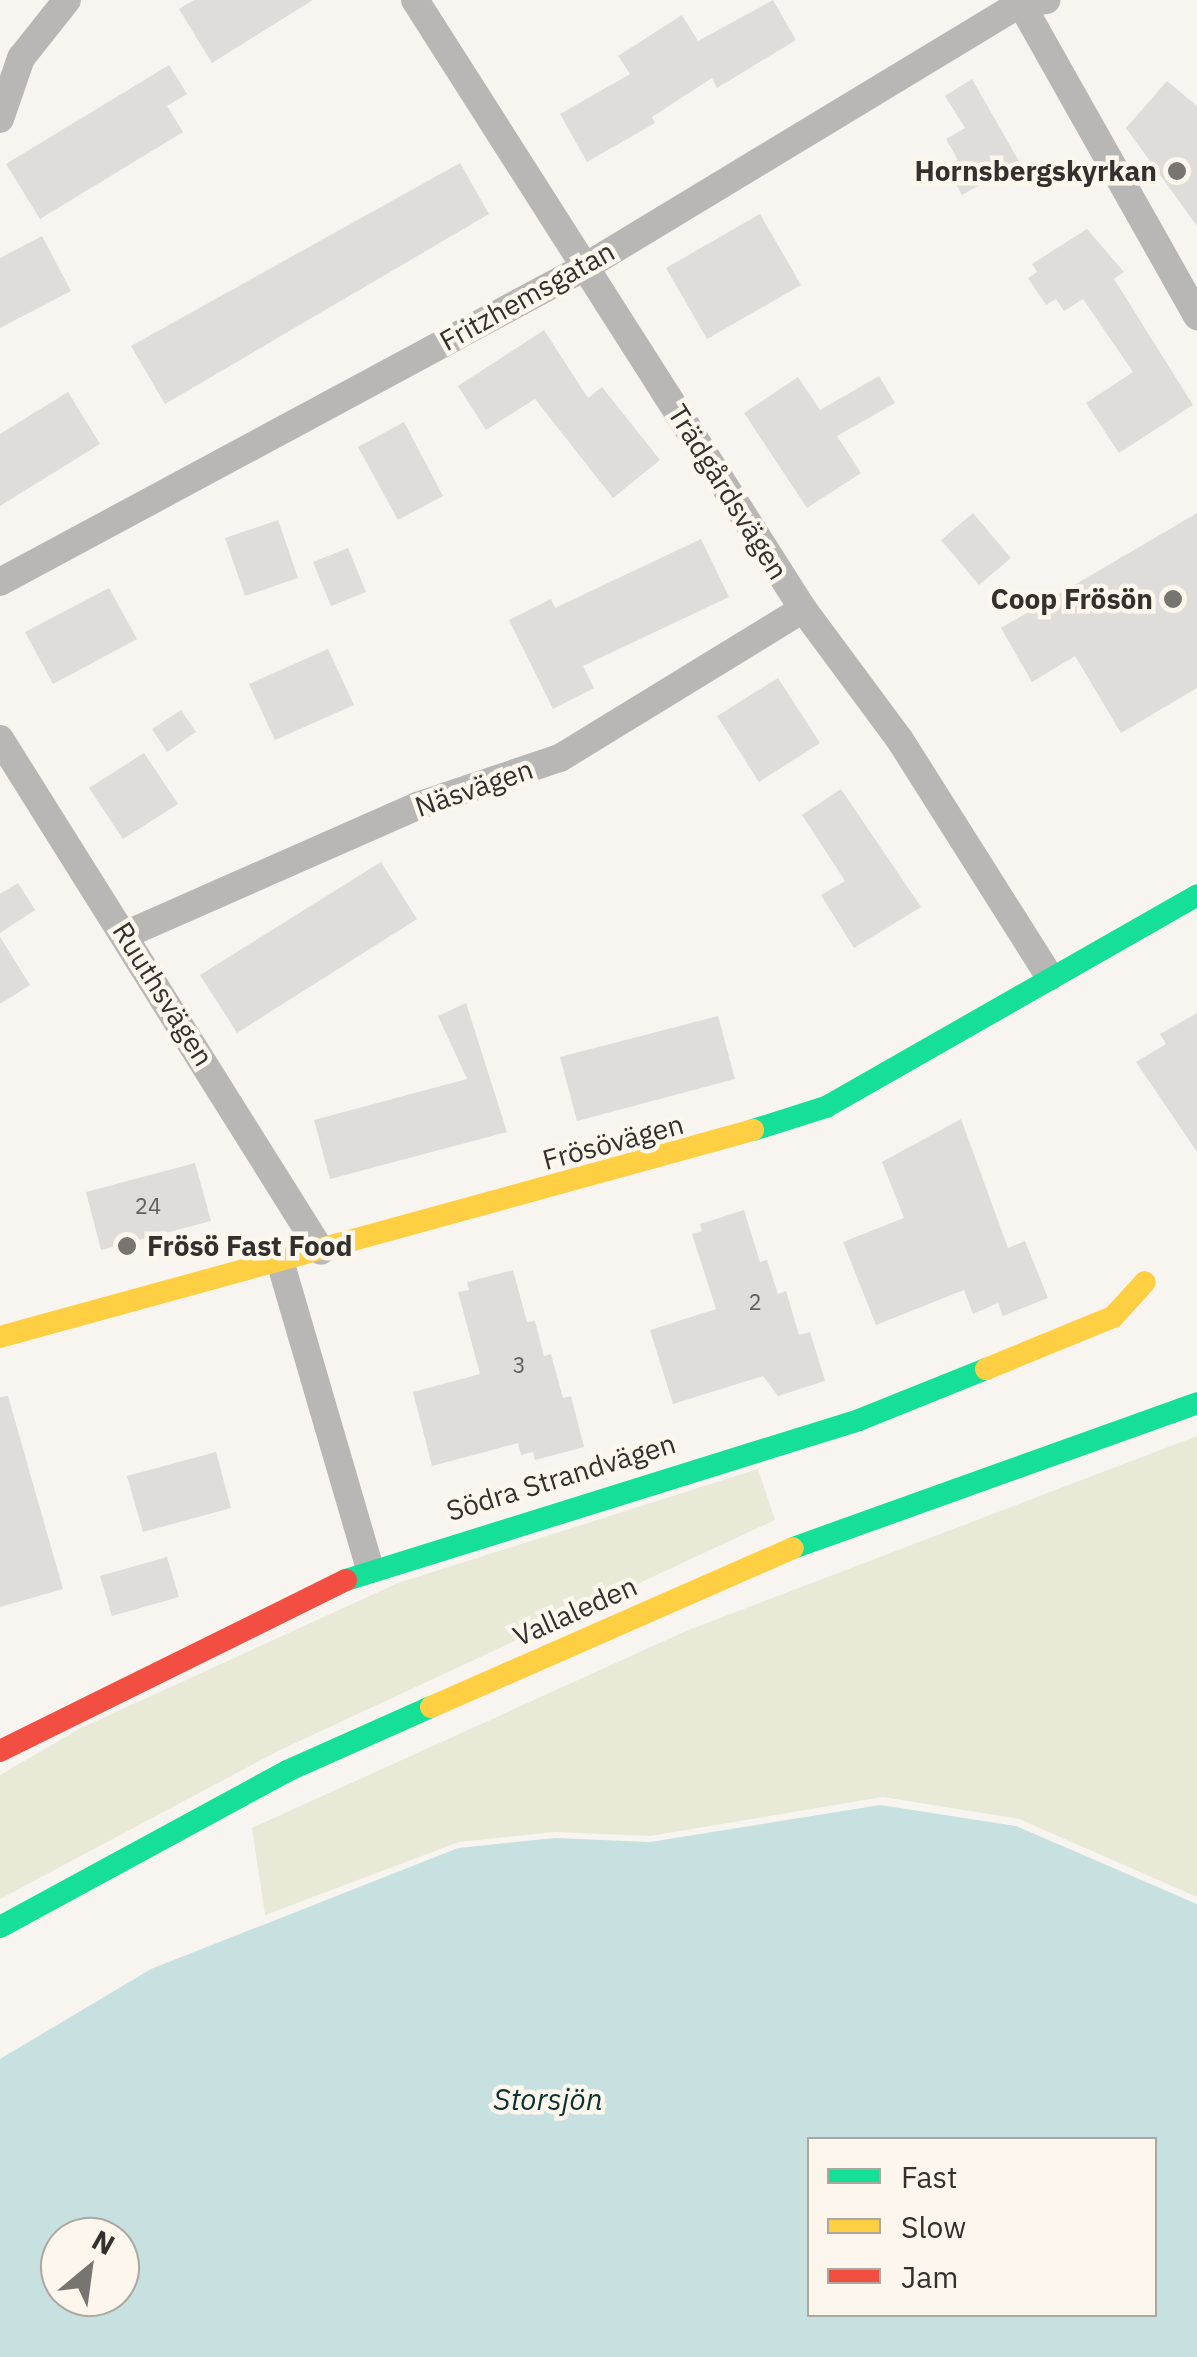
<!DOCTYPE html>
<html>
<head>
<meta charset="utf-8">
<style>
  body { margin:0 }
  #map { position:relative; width:1197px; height:2357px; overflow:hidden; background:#f8f5f0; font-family:"IBM Plex Sans",sans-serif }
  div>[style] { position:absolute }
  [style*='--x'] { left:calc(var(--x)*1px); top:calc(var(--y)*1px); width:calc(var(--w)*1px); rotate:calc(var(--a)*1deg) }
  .green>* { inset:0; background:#e9e9d8 }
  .water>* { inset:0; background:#c7e1e1 }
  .building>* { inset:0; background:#e0dcd9 }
  .street>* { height:28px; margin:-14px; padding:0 14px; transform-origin:14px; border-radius:14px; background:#b8b7b5 }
  .fast>* { height:22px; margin:-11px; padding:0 11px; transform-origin:11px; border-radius:11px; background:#16e098 }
  .slow>* { height:22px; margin:-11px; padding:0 11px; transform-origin:11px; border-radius:11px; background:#ffcf43 }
  .jam>* { height:22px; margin:-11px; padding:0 11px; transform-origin:11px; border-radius:11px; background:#f24e42 }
  .dots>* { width:28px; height:28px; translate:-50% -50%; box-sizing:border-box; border:5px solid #fcf6ed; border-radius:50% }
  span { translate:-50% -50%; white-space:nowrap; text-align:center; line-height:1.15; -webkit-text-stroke:9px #fcf6ed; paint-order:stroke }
  .number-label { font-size:22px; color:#615e5b }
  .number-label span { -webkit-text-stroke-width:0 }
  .poi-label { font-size:28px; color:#33302d; font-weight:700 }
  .right { translate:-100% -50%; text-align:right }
  .left { translate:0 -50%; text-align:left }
  .street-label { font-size:28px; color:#33302d }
  .water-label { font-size:30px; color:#0b3134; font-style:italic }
  .legend { position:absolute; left:807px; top:2137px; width:350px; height:180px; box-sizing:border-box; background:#fcf6ed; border:2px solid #aca7a0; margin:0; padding:12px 18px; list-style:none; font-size:30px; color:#33302d }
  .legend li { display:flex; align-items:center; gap:20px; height:50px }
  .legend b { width:50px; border:2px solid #aca7a0 }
  .north { position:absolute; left:40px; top:2217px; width:100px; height:100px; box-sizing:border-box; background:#fcf6ed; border:2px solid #aca7a0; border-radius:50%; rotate:29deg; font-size:28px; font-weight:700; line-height:40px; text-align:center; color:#33302d }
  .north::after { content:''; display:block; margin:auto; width:35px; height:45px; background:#787571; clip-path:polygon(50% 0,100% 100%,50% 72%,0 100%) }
</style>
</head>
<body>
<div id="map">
  <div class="green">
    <i style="clip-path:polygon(1197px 1436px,1197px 1897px,1019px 1819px,883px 1797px,650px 1836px,554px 1832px,459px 1842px,265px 1915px,252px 1828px,686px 1631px)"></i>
    <i style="clip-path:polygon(758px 1469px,775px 1520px,278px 1751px,0 1899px,0 1775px,81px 1728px,398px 1583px)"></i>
  </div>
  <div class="water">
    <i style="clip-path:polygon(evenodd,880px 1805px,1016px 1826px,1197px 1904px,1197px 2357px,0 2357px,0 2059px,151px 1969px,458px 1848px,555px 1838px,650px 1842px,880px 1805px,810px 2140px,1154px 2140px,1154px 2314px,810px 2314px,810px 2140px,880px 1805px,60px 2237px,120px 2237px,120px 2297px,60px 2297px,60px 2237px)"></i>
  </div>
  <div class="building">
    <i style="clip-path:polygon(194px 0,313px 0,212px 63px,179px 9px)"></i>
    <i style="clip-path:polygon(773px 0,796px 40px,717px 88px,712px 78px,652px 117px,655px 123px,587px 162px,560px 114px,630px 74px,618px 56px,682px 15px,698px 41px)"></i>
    <i style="clip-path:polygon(169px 65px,187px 94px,167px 106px,183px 132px,40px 219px,6px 164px)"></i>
    <i style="clip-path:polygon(972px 79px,1020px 163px,962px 195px,946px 166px,958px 160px,946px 139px,965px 128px,945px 96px)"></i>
    <i style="clip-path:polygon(1167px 81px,1197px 106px,1197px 226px,1126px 128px)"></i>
    <i style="clip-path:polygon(460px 163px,489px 214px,165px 404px,131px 346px)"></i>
    <i style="clip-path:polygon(760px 214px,801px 285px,707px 339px,666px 268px)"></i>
    <i style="clip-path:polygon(1087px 229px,1124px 272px,1114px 279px,1193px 405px,1119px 453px,1086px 403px,1133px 372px,1083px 299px,1064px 311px,1056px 299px,1046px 305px,1028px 278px,1037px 272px,1032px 264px)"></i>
    <i style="clip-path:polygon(42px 236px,71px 291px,0 328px,0 258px)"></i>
    <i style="clip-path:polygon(544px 330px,588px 398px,602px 387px,660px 460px,613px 498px,535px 399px,486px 430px,458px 386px)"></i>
    <i style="clip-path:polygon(879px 376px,895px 403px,837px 436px,861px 473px,807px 508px,744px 413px,798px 377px,820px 410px)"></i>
    <i style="clip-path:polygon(68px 392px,100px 444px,0 506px,0 434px)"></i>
    <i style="clip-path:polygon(404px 422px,443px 496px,398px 520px,358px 447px)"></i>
    <i style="clip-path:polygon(973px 513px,1011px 558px,979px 585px,941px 540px)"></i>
    <i style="clip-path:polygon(1197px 513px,1197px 688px,1121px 733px,1075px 656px,1032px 682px,1001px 628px)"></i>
    <i style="clip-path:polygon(278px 520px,298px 578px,245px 596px,225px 538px)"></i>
    <i style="clip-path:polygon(701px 539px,729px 597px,583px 666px,594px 688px,553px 709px,509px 620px,551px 599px,555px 608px)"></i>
    <i style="clip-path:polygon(348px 548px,366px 592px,331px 606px,313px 562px)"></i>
    <i style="clip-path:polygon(109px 588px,137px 639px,53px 684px,25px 632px)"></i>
    <i style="clip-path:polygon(328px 649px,354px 705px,275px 740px,249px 684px)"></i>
    <i style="clip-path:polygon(778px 678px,820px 743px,759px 782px,717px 716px)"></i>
    <i style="clip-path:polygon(181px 710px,196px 732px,167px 752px,152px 729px)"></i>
    <i style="clip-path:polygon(144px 753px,178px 804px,123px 839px,89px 788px)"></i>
    <i style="clip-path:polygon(841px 789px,921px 907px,854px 948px,821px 895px,845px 881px,802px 815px)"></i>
    <i style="clip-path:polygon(381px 862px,417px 919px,237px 1033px,200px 975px)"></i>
    <i style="clip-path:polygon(18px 883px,35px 910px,0 933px,0 894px)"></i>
    <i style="clip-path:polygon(0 937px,30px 985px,0 1004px)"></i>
    <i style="clip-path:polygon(466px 1003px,507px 1132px,330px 1179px,314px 1120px,467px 1079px,438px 1016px)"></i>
    <i style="clip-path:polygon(1197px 1013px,1197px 1152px,1136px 1062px,1166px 1044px,1160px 1034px)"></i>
    <i style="clip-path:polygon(718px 1016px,735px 1079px,577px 1121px,560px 1057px)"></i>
    <i style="clip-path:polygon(961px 1119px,1008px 1248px,1025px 1241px,1048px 1298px,1003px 1316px,998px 1303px,973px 1314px,964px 1290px,876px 1325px,843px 1242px,904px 1218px,882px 1162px)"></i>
    <i style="clip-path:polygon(195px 1163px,211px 1221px,101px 1250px,86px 1192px)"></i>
    <i style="clip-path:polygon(744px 1210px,760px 1262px,767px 1260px,778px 1294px,786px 1291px,799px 1335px,810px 1332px,825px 1381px,778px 1396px,763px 1376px,673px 1404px,650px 1330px,716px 1309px,692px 1234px,702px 1231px,700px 1224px)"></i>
    <i style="clip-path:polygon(513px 1270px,527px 1322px,535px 1321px,544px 1356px,551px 1354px,563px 1398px,571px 1396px,584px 1447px,535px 1460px,533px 1452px,521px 1455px,518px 1443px,432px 1466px,413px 1392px,480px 1374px,458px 1292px,469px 1290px,467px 1282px)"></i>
    <i style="clip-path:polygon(8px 1396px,63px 1589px,0 1607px,0 1397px)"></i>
    <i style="clip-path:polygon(216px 1452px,231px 1508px,143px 1532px,127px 1476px)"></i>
    <i style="clip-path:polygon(167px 1557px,179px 1597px,112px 1616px,100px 1576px)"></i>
  </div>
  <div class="street">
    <i style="--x:415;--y:0;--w:722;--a:57.5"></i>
    <i style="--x:803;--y:609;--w:163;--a:53.5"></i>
    <i style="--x:900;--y:740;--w:280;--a:57.7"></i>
    <i style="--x:1019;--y:0;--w:363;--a:60.6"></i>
    <i style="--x:0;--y:119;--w:65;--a:-71"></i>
    <i style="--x:21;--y:58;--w:74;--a:-51.6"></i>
    <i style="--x:0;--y:582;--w:664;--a:-28.3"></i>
    <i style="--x:585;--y:267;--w:506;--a:-31.18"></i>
    <i style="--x:1018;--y:5;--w:29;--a:-10"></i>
    <i style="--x:0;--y:739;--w:604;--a:57.91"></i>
    <i style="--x:127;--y:934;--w:317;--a:-23.8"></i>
    <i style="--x:417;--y:806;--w:151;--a:-18.6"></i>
    <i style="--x:560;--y:758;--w:285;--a:-31.5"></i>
    <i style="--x:280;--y:1261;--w:321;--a:73.7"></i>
  </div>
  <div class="fast">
    <i style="--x:753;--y:1130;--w:77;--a:-17.5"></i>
    <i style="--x:826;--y:1107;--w:427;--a:-29.7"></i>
    <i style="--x:793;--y:1548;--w:429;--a:-19.7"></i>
    <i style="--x:346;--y:1580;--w:537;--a:-17.32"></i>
    <i style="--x:859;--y:1420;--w:137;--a:-21.9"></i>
    <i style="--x:0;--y:1927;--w:327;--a:-28.5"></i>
    <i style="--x:287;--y:1771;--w:158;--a:-24"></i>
  </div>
  <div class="slow">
    <i style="--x:0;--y:1337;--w:781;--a:-15.37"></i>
    <i style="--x:986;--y:1369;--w:137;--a:-22.3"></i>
    <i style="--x:1113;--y:1317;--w:47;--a:-47.6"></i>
    <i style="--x:431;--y:1707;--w:395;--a:-23.7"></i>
  </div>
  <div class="jam">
    <i style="--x:0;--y:1751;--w:386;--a:-26.3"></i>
  </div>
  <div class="dots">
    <i style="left:1177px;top:171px;background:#787571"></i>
    <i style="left:1173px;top:599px;background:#787571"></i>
    <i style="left:127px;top:1246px;background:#787571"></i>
  </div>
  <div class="number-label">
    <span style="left:148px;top:1206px">24</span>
    <span style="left:755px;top:1302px">2</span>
    <span style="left:519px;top:1365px">3</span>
  </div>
  <div class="poi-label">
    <span class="right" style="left:1157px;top:171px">Hornsbergskyrkan</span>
    <span class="right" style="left:1153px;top:599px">Coop Frösön</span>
    <span class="left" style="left:147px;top:1246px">Frösö Fast Food</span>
  </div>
  <div class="street-label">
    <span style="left:527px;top:296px;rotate:-29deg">Fritzhemsgatan</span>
    <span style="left:728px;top:492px;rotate:58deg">Trädgårdsvägen</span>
    <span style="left:474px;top:788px;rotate:-19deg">Näsvägen</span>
    <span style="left:163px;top:994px;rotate:58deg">Ruuthsvägen</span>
    <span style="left:613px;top:1142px;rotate:-15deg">Frösövägen</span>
    <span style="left:561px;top:1477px;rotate:-17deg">Södra Strandvägen</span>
    <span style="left:575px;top:1611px;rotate:-24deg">Vallaleden</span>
  </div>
  <div class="water-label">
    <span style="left:548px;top:2099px">Storsjön</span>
  </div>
  <ul class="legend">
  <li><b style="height:12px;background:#16e098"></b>Fast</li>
  <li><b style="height:12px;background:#ffcf43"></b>Slow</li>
  <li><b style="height:12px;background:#f24e42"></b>Jam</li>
  </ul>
  <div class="north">N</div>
</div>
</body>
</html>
